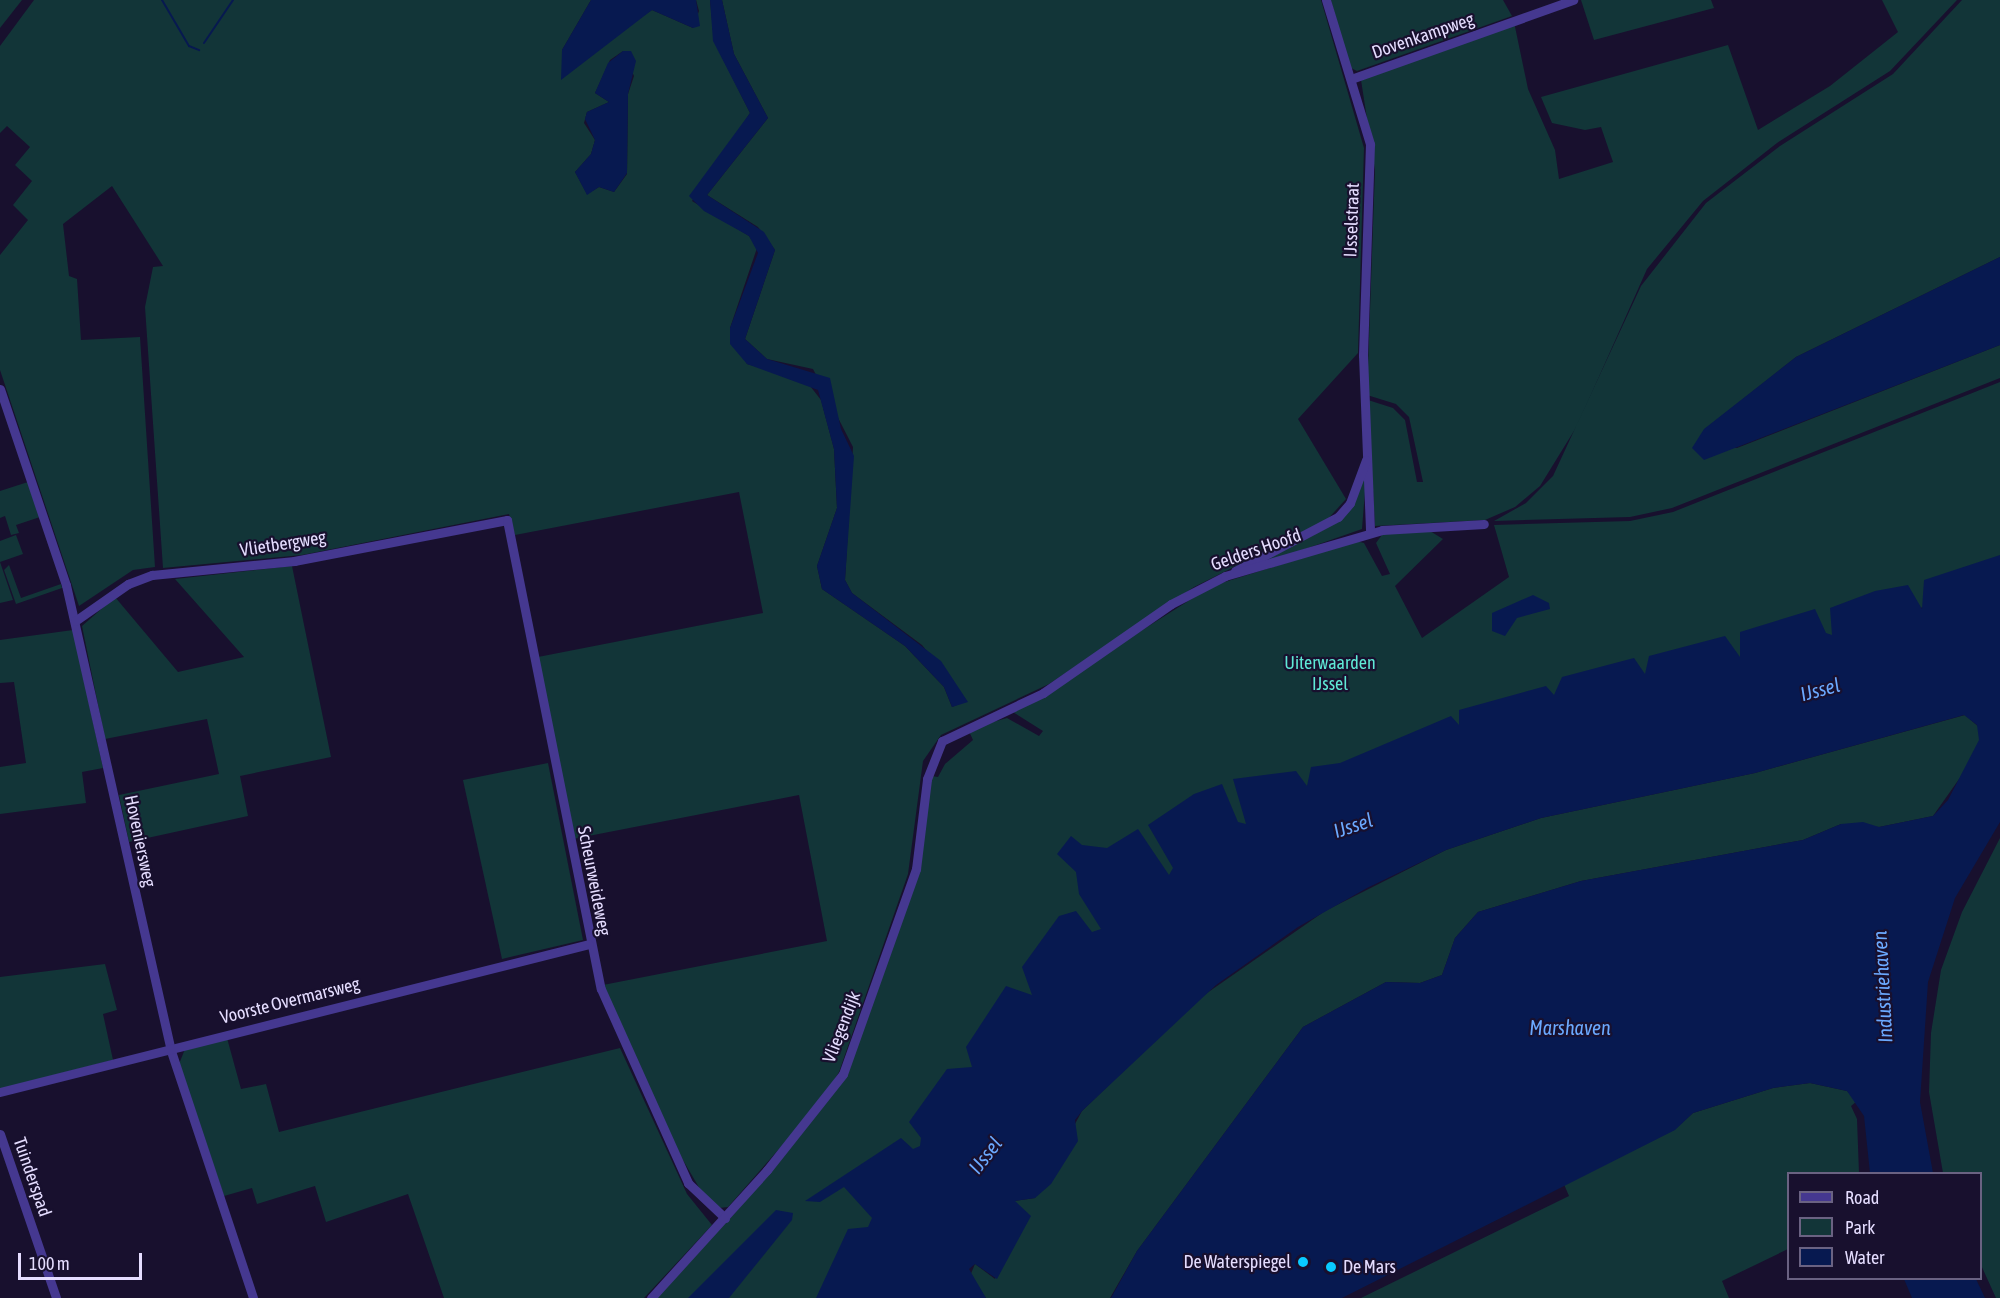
<!DOCTYPE html>
<html>
<head>
<meta charset="utf-8">
<style>
  body { margin:0 }
  #map { position:relative; width:2000px; height:1298px; overflow:hidden; background:#18102e; font-family:"Asap Condensed",sans-serif }
  div>[style] { position:absolute }
  [style*='--x'] { left:calc(var(--x)*1px); top:calc(var(--y)*1px); width:calc(var(--w)*1px); rotate:calc(var(--a)*1deg) }
  .green>* { inset:0; background:#123538 }
  .water>* { inset:0; background:#071950 }
  .stream>* { height:2px; margin:-1px; padding:0 1px; transform-origin:1px; border-radius:1px; background:#071950 }
  .minor>* { height:9px; margin:-4.5px; padding:0 4.5px; transform-origin:4.5px; border-radius:4.5px; background:#453890 }
  .dots>* { width:16px; height:16px; translate:-50% -50%; box-sizing:border-box; border:3px solid #18102e; border-radius:50% }
  span { translate:-50% -50%; white-space:nowrap; text-align:center; line-height:1.15; -webkit-text-stroke:4.5px #18102e; paint-order:stroke }
  .street-label { font-size:18px; color:#e5ddff }
  .park-label { font-size:18px; color:#5fe9d6 }
  .poi-label { font-size:18px; color:#e5ddff }
  .right { translate:-100% -50%; text-align:right }
  .left { translate:0 -50%; text-align:left }
  .water-label { font-size:20px; color:#6ba9ff; font-style:italic }
  .legend { position:absolute; left:1787px; top:1172px; width:195px; height:108px; box-sizing:border-box; background:#18102e; border:2px solid #6a6282; margin:0; padding:8px 10px; list-style:none; font-size:18px; color:#e5ddff }
  .legend li { display:flex; align-items:center; gap:12px; height:30px }
  .legend b { width:30px; border:2px solid #6a6282 }
  .scale { position:absolute; left:18px; top:1253px; width:124px; height:27px; box-sizing:border-box; border:3px solid #e5ddff; border-top:0; padding-left:8px; font-size:18px; line-height:21px; white-space:nowrap; color:#e5ddff; -webkit-text-stroke:4px #18102e; paint-order:stroke }
</style>
</head>
<body>
<div id="map">
  <div class="green">
    <i style="clip-path:polygon(0 0,22px 0,0 28px)"></i>
    <i style="clip-path:polygon(evenodd,34px 0,591px 0,562px 50px,631px 24px,652px 10px,693px 28px,699px 11px,696px 0,710px 0,714px 41px,750px 113px,692px 201px,749px 236px,757px 248px,730px 328px,747px 364px,807px 382px,821px 400px,834px 449px,837px 508px,817px 566px,822px 589px,905px 646px,944px 687px,952px 707px,967px 701px,922px 645px,852px 593px,845px 580px,853px 447px,813px 369px,767px 359px,745px 339px,775px 250px,758px 227px,707px 195px,768px 118px,734px 54px,722px 0,1321px 0,1364px 148px,1358px 353px,1298px 419px,1346px 499px,1326px 521px,1194px 587px,1049px 684px,941px 735px,923px 761px,908px 874px,839px 1072px,822px 1100px,728px 1207px,719px 1208px,707px 1201px,670px 1138px,603px 985px,827px 941px,799px 795px,573px 839px,538px 657px,763px 613px,739px 492px,515px 535px,509px 514px,302px 555px,163px 568px,145px 307px,153px 267px,163px 266px,112px 186px,63px 224px,69px 276px,77px 279px,81px 340px,140px 337px,155px 567px,133px 570px,79px 606px,0 370px,0 255px,28px 220px,13px 205px,32px 181px,15px 165px,30px 147px,7px 126px,0 133px,0 46px,34px 0,623px 51px,634px 76px,628px 94px,627px 174px,614px 192px,599px 187px,587px 194px,575px 172px,591px 154px,595px 140px,584px 123px,587px 112px,609px 102px,595px 93px,610px 60px,623px 51px)"></i>
    <i style="clip-path:polygon(1331px 0,1503px 0,1512px 16px,1357px 71px,1349px 67px)"></i>
    <i style="clip-path:polygon(1581px 0,1711px 0,1714px 8px,1594px 40px)"></i>
    <i style="clip-path:polygon(1882px 0,1957px 0,1890px 71px,1777px 143px,1703px 201px,1647px 269px,1577px 426px,1540px 486px,1515px 507px,1485px 520px,1375px 526px,1368px 400px,1393px 408px,1405px 420px,1417px 482px,1423px 482px,1409px 417px,1396px 404px,1367px 395px,1375px 170px,1361px 80px,1514px 22px,1528px 89px,1555px 150px,1559px 179px,1613px 162px,1601px 127px,1585px 130px,1552px 123px,1541px 97px,1728px 45px,1758px 130px,1830px 86px,1898px 32px)"></i>
    <i style="clip-path:polygon(1962px 0,2000px 0,2000px 257px,1796px 357px,1705px 429px,1693px 448px,1737px 448px,2000px 345px,2000px 378px,1672px 508px,1630px 517px,1494px 521px,1526px 503px,1553px 476px,1641px 286px,1706px 203px,1780px 146px,1893px 74px)"></i>
    <i style="clip-path:polygon(2000px 382px,2000px 582px,1828px 638px,1463px 725px,835px 1298px,655px 1298px,735px 1213px,845px 1077px,912px 882px,931px 776px,938px 777px,945px 764px,973px 740px,968px 729px,1007px 718px,1039px 736px,1043px 731px,1013px 712px,1212px 586px,1356px 541px,1364px 543px,1382px 576px,1390px 574px,1376px 543px,1384px 532px,1425px 528px,1443px 539px,1395px 586px,1422px 638px,1509px 577px,1494px 525px,1630px 521px,1673px 512px)"></i>
    <i style="clip-path:polygon(1367px 466px,1362px 529px,1245px 570px,1327px 528px,1357px 497px)"></i>
    <i style="clip-path:polygon(28px 482px,40px 517px,16px 525px,19px 533px,11px 535px,5px 516px,0 518px,0 491px)"></i>
    <i style="clip-path:polygon(16px 535px,23px 554px,0 562px,13px 600px,0 603px,0 541px)"></i>
    <i style="clip-path:polygon(9px 565px,21px 598px,61px 584px,62px 588px,16px 604px,4px 570px)"></i>
    <i style="clip-path:polygon(292px 566px,331px 757px,240px 776px,248px 816px,129px 842px,119px 795px,219px 774px,207px 719px,105px 739px,82px 626px,115px 597px,178px 672px,244px 657px,175px 579px)"></i>
    <i style="clip-path:polygon(73px 630px,103px 768px,82px 772px,86px 803px,0 814px,0 767px,26px 763px,14px 682px,0 683px,0 640px)"></i>
    <i style="clip-path:polygon(1965px 715px,1981px 729px,2000px 721px,1933px 816px,1879px 827px,1841px 824px,1803px 840px,1581px 881px,1478px 912px,1455px 938px,1442px 975px,1420px 983px,1386px 982px,1303px 1027px,1137px 1251px,1110px 1298px,986px 1298px,970px 1276px,975px 1264px,995px 1279px,1015px 1201px,1035px 1198px,1082px 1111px,1197px 1000px,1325px 911px,1446px 850px,1541px 818px,1755px 773px)"></i>
    <i style="clip-path:polygon(548px 763px,583px 940px,502px 959px,463px 780px)"></i>
    <i style="clip-path:polygon(2000px 838px,2000px 1298px,1996px 1298px,1981px 1265px,1980px 1174px,1943px 1173px,1929px 1092px,1931px 1033px,1941px 970px,1962px 912px)"></i>
    <i style="clip-path:polygon(105px 964px,117px 1010px,103px 1014px,113px 1060px,0 1089px,0 977px)"></i>
    <i style="clip-path:polygon(227px 1038px,241px 1089px,266px 1084px,279px 1132px,620px 1048px,687px 1194px,712px 1225px,644px 1298px,444px 1298px,408px 1194px,326px 1222px,315px 1186px,257px 1204px,252px 1188px,224px 1196px,179px 1064px,185px 1049px)"></i>
    <i style="clip-path:polygon(1810px 1083px,1847px 1091px,1857px 1101px,1851px 1106px,1857px 1119px,1859px 1173px,1788px 1174px,1788px 1249px,1722px 1281px,1729px 1298px,1361px 1298px,1569px 1196px,1563px 1182px,1674px 1130px,1693px 1113px,1773px 1088px)"></i>
  </div>
  <div class="water">
    <i style="clip-path:polygon(591px 0,696px 0,700px 26px,693px 28px,652px 10px,561px 80px,562px 50px)"></i>
    <i style="clip-path:polygon(710px 0,722px 0,734px 54px,768px 118px,707px 195px,764px 232px,775px 250px,745px 339px,767px 359px,830px 378px,841px 429px,854px 456px,845px 580px,852px 593px,941px 661px,968px 702px,952px 707px,944px 687px,905px 646px,822px 589px,817px 566px,837px 508px,834px 449px,818px 390px,747px 364px,730px 344px,730px 328px,758px 253px,749px 236px,704px 211px,689px 196px,750px 113px,713px 41px)"></i>
    <i style="clip-path:polygon(623px 51px,631px 51px,636px 61px,628px 94px,627px 173px,614px 192px,599px 187px,587px 195px,575px 172px,591px 154px,595px 140px,585px 119px,587px 112px,609px 102px,595px 93px,608px 63px)"></i>
    <i style="clip-path:polygon(2000px 257px,2000px 345px,1704px 460px,1692px 448px,1704px 429px,1796px 357px)"></i>
    <i style="clip-path:polygon(2000px 555px,2000px 822px,1955px 898px,1928px 982px,1920px 1102px,1933px 1173px,1870px 1173px,1864px 1116px,1847px 1091px,1810px 1083px,1773px 1088px,1693px 1113px,1675px 1130px,1342px 1298px,1111px 1298px,1137px 1251px,1303px 1027px,1386px 982px,1420px 983px,1442px 975px,1455px 938px,1478px 912px,1581px 881px,1803px 840px,1841px 824px,1863px 822px,1879px 827px,1933px 816px,1948px 800px,1979px 740px,1977px 725px,1964px 715px,1755px 773px,1541px 818px,1446px 850px,1367px 888px,1298px 927px,1216px 985px,1082px 1111px,1075px 1120px,1078px 1141px,1051px 1184px,1035px 1198px,1015px 1201px,1031px 1216px,997px 1279px,975px 1264px,969px 1269px,986px 1298px,816px 1298px,848px 1229px,868px 1227px,872px 1218px,844px 1187px,820px 1202px,805px 1201px,901px 1138px,913px 1149px,920px 1146px,921px 1138px,909px 1122px,947px 1069px,972px 1067px,966px 1047px,1006px 986px,1032px 995px,1022px 967px,1059px 916px,1076px 911px,1092px 932px,1101px 929px,1079px 894px,1076px 872px,1057px 854px,1071px 836px,1082px 845px,1107px 848px,1138px 829px,1169px 875px,1173px 868px,1148px 825px,1194px 794px,1222px 784px,1238px 822px,1246px 824px,1233px 779px,1296px 771px,1307px 786px,1311px 767px,1340px 763px,1451px 716px,1459px 725px,1459px 710px,1546px 686px,1554px 695px,1562px 677px,1634px 658px,1645px 674px,1649px 656px,1725px 636px,1740px 657px,1740px 632px,1815px 609px,1826px 633px,1832px 635px,1830px 608px,1875px 591px,1908px 585px,1922px 609px,1924px 580px)"></i>
    <i style="clip-path:polygon(1533px 595px,1549px 603px,1550px 609px,1517px 618px,1505px 636px,1492px 631px,1492px 613px)"></i>
    <i style="clip-path:polygon(776px 1210px,793px 1213px,792px 1220px,729px 1298px,688px 1298px)"></i>
    <i style="clip-path:polygon(1904px 1279px,1976px 1279px,1985px 1298px,1912px 1298px)"></i>
  </div>
  <div class="stream">
    <i style="--x:162;--y:0;--w:53;--a:59.6"></i>
    <i style="--x:189;--y:46;--w:11;--a:22"></i>
    <i style="--x:204;--y:43;--w:52;--a:-56"></i>
  </div>
  <div class="minor">
    <i style="--x:1326;--y:0;--w:151;--a:73"></i>
    <i style="--x:1370;--y:144;--w:211;--a:91.9"></i>
    <i style="--x:1363;--y:355;--w:178;--a:87.7"></i>
    <i style="--x:1351;--y:79;--w:236;--a:-19.6"></i>
    <i style="--x:0;--y:389;--w:207;--a:71.4"></i>
    <i style="--x:66;--y:585;--w:475;--a:77.3"></i>
    <i style="--x:170;--y:1048;--w:263;--a:71.6"></i>
    <i style="--x:1235;--y:571;--w:116;--a:-27.7"></i>
    <i style="--x:1338;--y:517;--w:18;--a:-49"></i>
    <i style="--x:1350;--y:503;--w:46;--a:-69.6"></i>
    <i style="--x:75;--y:621;--w:65;--a:-34.9"></i>
    <i style="--x:128;--y:584;--w:26;--a:-21"></i>
    <i style="--x:152;--y:575;--w:143;--a:-5.6"></i>
    <i style="--x:294;--y:561;--w:217;--a:-10.9"></i>
    <i style="--x:507;--y:520;--w:478;--a:78.7"></i>
    <i style="--x:601;--y:989;--w:213;--a:65.8"></i>
    <i style="--x:688;--y:1183;--w:51;--a:43.4"></i>
    <i style="--x:0;--y:1092;--w:607;--a:-14.1"></i>
    <i style="--x:0;--y:1134;--w:173;--a:71.1"></i>
    <i style="--x:651;--y:1298;--w:173;--a:-47.8"></i>
    <i style="--x:767;--y:1170;--w:122;--a:-51.6"></i>
    <i style="--x:843;--y:1074;--w:218;--a:-70.4"></i>
    <i style="--x:916;--y:869;--w:91;--a:-83"></i>
    <i style="--x:927;--y:779;--w:41;--a:-68.5"></i>
    <i style="--x:942;--y:741;--w:112;--a:-25.4"></i>
    <i style="--x:1043;--y:693;--w:156;--a:-34.8"></i>
    <i style="--x:1171;--y:604;--w:61;--a:-27.4"></i>
    <i style="--x:1225;--y:576;--w:164;--a:-16.3"></i>
    <i style="--x:1382;--y:530;--w:102;--a:-3.4"></i>
  </div>
  <div class="dots">
    <i style="left:1303px;top:1262px;background:#09caff"></i>
    <i style="left:1331px;top:1267px;background:#09caff"></i>
  </div>
  <div class="street-label">
    <span style="left:1423px;top:36px;rotate:-19deg">Dovenkampweg</span>
    <span style="left:1352px;top:220px;rotate:-88deg">IJsselstraat</span>
    <span style="left:283px;top:544px;rotate:-9deg">Vlietbergweg</span>
    <span style="left:1256px;top:550px;rotate:-19deg">Gelders Hoofd</span>
    <span style="left:140px;top:841px;rotate:78deg">Hoveniersweg</span>
    <span style="left:594px;top:881px;rotate:79deg">Scheurweideweg</span>
    <span style="left:290px;top:1001px;rotate:-14deg">Voorste Overmarsweg</span>
    <span style="left:842px;top:1027px;rotate:-69deg">Vliegendijk</span>
    <span style="left:32px;top:1177px;rotate:71deg">Tuinderspad</span>
  </div>
  <div class="park-label">
    <span style="left:1330px;top:674px">Uiterwaarden<br>IJssel</span>
  </div>
  <div class="poi-label">
    <span class="right" style="left:1291px;top:1262px">De Waterspiegel</span>
    <span class="left" style="left:1343px;top:1267px">De Mars</span>
  </div>
  <div class="water-label">
    <span style="left:1820px;top:689px;rotate:-15deg">IJssel</span>
    <span style="left:1353px;top:825px;rotate:-18deg">IJssel</span>
    <span style="left:1882px;top:987px;rotate:-93deg">Industriehaven</span>
    <span style="left:1570px;top:1027px">Marshaven</span>
    <span style="left:985px;top:1155px;rotate:-52deg">IJssel</span>
  </div>
  <ul class="legend">
  <li><b style="height:8px;background:#453890"></b>Road</li>
  <li><b style="height:16px;background:#123538"></b>Park</li>
  <li><b style="height:16px;background:#071950"></b>Water</li>
  </ul>
  <div class="scale">100 m</div>
</div>
</body>
</html>
